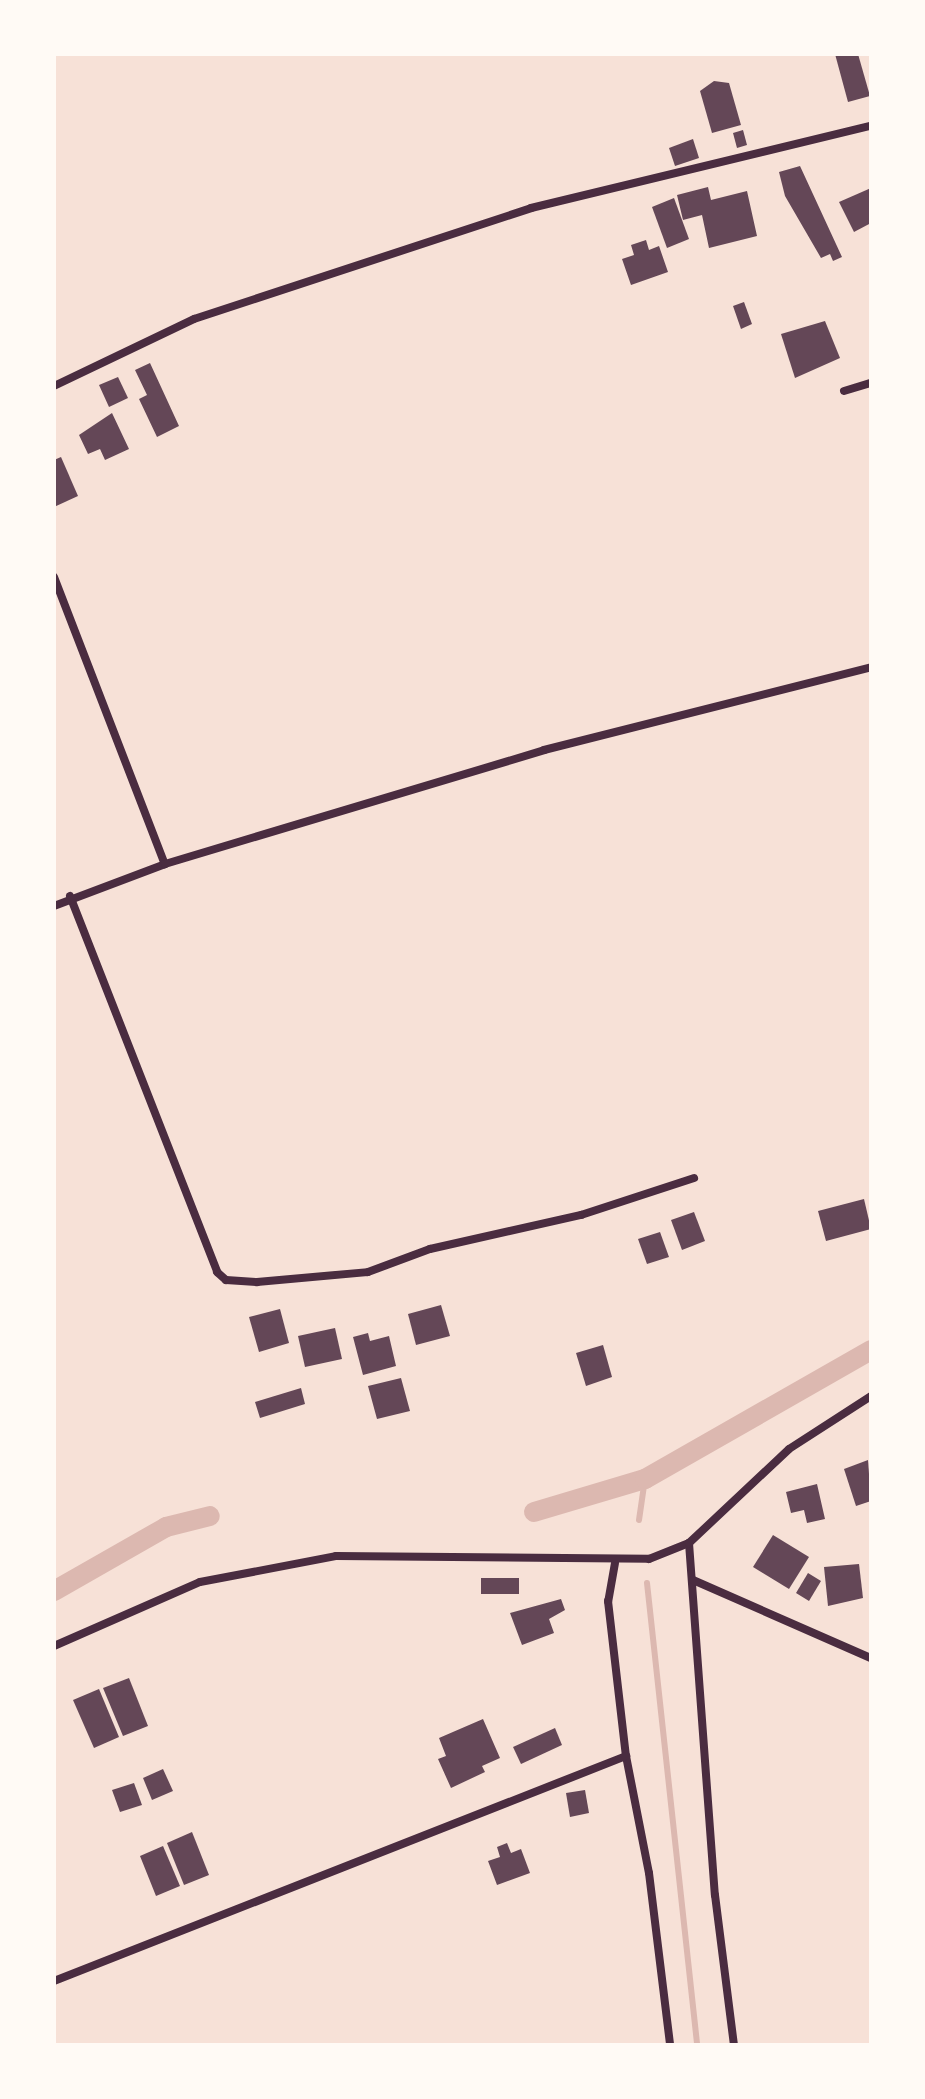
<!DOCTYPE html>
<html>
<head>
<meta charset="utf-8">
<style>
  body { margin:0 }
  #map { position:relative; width:925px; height:2099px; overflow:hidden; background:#f7e1d7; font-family:"Sofia Sans Condensed",sans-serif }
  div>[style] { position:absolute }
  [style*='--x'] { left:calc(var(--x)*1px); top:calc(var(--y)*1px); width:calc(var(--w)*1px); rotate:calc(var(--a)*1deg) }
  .stream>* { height:6px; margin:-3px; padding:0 3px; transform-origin:3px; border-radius:3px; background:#dcb8b0 }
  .canal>* { height:20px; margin:-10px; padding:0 10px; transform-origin:10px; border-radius:10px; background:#dcb8b0 }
  .building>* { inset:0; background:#644757 }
  .minor>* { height:8px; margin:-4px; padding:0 4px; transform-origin:4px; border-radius:4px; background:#4a2c40 }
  span { translate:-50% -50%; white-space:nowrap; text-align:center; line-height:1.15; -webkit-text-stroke:8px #fffaf5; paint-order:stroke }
  .frame { position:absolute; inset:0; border:56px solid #fffaf5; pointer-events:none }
</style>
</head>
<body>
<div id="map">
  <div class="stream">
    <i style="--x:639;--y:1520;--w:41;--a:-81.7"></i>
    <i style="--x:647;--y:1583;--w:465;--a:83.8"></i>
  </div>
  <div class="canal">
    <i style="--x:534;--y:1512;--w:116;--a:-16.6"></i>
    <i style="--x:645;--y:1479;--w:260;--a:-29.7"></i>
    <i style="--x:54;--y:1591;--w:129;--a:-29.7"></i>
    <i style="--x:166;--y:1527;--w:45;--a:-14"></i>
  </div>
  <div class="building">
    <i style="clip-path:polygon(835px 54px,858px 54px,870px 96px,848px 102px)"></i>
    <i style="clip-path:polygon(714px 81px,729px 83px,741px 125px,712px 133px,700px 91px)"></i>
    <i style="clip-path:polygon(743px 130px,747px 145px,737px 148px,733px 133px)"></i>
    <i style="clip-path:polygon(693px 139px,699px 158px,675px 166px,669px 148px)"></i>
    <i style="clip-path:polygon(800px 166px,842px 257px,833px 261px,830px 254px,821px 258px,785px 196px,779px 172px)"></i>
    <i style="clip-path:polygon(708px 187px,711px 200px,747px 191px,757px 236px,709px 248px,702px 215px,683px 220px,677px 195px)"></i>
    <i style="clip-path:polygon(871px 188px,871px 223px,854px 232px,839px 202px)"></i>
    <i style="clip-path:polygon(674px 198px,689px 239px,667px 248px,652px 207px)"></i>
    <i style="clip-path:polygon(646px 240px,649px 250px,659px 246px,668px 272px,631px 285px,622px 259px,634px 255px,631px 245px)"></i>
    <i style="clip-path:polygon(744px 302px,752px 324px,741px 329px,733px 306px)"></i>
    <i style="clip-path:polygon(825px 321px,840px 358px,795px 378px,781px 334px)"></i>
    <i style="clip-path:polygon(150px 363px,179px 426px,157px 437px,139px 399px,147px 395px,135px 370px)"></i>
    <i style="clip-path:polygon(118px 377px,128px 398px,109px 407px,99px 385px)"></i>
    <i style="clip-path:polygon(112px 413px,129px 449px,105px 460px,100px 449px,88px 454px,79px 435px)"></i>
    <i style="clip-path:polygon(61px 457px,78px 496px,54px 507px,54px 460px)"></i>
    <i style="clip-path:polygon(864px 1199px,871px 1229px,826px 1241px,818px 1211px)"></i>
    <i style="clip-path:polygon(694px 1212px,705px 1241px,682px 1250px,671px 1220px)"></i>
    <i style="clip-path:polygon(660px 1232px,669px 1257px,647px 1264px,638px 1239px)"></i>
    <i style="clip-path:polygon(441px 1305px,450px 1336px,416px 1345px,408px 1314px)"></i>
    <i style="clip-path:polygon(280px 1309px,289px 1343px,259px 1352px,249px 1317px)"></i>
    <i style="clip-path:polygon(335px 1328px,342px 1359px,305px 1367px,298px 1336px)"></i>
    <i style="clip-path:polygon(368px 1333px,370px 1341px,389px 1336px,396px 1366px,363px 1375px,353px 1337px)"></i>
    <i style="clip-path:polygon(603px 1345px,612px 1377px,586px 1386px,576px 1353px)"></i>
    <i style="clip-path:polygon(401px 1378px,410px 1411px,377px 1419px,368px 1386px)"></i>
    <i style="clip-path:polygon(301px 1388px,305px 1404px,260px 1418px,255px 1402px)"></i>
    <i style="clip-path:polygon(868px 1460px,871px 1501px,856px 1506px,844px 1469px)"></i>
    <i style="clip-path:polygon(817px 1484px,825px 1519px,807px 1523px,804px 1510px,791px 1513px,786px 1492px)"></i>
    <i style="clip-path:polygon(773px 1535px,809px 1557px,789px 1589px,753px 1567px)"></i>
    <i style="clip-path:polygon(859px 1564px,863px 1598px,828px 1606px,824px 1567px)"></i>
    <i style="clip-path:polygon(808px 1573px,821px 1581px,809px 1601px,796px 1593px)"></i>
    <i style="clip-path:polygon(481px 1578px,519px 1578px,519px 1594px,481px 1594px)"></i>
    <i style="clip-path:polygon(561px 1599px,565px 1610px,549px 1619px,554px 1633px,522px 1645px,510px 1613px)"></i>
    <i style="clip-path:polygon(129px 1678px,148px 1726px,123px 1736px,103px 1688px)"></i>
    <i style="clip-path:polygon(99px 1689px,119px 1737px,94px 1748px,73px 1700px)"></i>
    <i style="clip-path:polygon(483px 1719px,500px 1758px,482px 1766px,485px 1772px,451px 1788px,438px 1759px,446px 1756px,439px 1738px)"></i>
    <i style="clip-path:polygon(555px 1728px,562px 1745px,521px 1764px,513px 1747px)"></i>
    <i style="clip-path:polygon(163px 1769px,173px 1791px,152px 1800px,143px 1778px)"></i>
    <i style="clip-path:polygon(134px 1783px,142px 1805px,120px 1812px,112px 1790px)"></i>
    <i style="clip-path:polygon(585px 1790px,589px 1813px,570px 1817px,566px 1793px)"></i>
    <i style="clip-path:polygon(192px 1832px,209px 1875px,184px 1885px,167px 1843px)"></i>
    <i style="clip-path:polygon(507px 1843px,511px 1853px,521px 1849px,530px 1873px,497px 1885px,488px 1861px,500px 1857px,497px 1847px)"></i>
    <i style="clip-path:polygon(163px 1846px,180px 1886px,156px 1896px,140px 1856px)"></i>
  </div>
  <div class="minor">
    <i style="--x:54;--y:386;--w:155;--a:-25.6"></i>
    <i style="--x:194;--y:319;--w:355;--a:-18.2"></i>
    <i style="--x:531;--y:208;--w:350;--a:-13.6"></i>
    <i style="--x:844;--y:391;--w:28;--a:-17"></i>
    <i style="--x:54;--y:577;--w:308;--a:68.9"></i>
    <i style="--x:70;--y:896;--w:404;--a:68.6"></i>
    <i style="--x:217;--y:1272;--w:12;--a:42"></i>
    <i style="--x:226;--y:1280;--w:31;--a:4"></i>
    <i style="--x:257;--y:1282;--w:111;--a:-5.1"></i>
    <i style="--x:368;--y:1272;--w:66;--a:-20.4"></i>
    <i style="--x:430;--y:1249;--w:155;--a:-12.7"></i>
    <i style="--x:581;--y:1215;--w:119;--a:-18.1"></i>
    <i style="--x:54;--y:906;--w:119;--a:-20.7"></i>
    <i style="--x:165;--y:864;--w:396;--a:-16.7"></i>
    <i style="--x:544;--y:750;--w:337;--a:-14.2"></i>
    <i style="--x:689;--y:1543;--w:353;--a:85.8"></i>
    <i style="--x:715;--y:1895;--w:151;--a:82.8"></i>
    <i style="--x:615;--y:1563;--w:39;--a:100"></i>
    <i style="--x:608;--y:1601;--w:156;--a:83.4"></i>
    <i style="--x:626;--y:1756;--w:119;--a:78.9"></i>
    <i style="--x:649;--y:1873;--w:173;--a:83"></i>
    <i style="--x:693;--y:1580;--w:194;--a:23.7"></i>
    <i style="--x:54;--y:1646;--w:159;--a:-23.7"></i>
    <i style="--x:200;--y:1582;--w:138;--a:-10.8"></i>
    <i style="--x:336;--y:1556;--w:313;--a:0.5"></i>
    <i style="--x:649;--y:1559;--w:43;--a:-21.8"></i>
    <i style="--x:689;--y:1543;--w:137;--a:-43.2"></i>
    <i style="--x:789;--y:1449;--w:98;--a:-32.9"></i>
    <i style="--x:54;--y:1981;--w:615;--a:-21.47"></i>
  </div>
  <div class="frame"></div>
</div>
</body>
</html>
